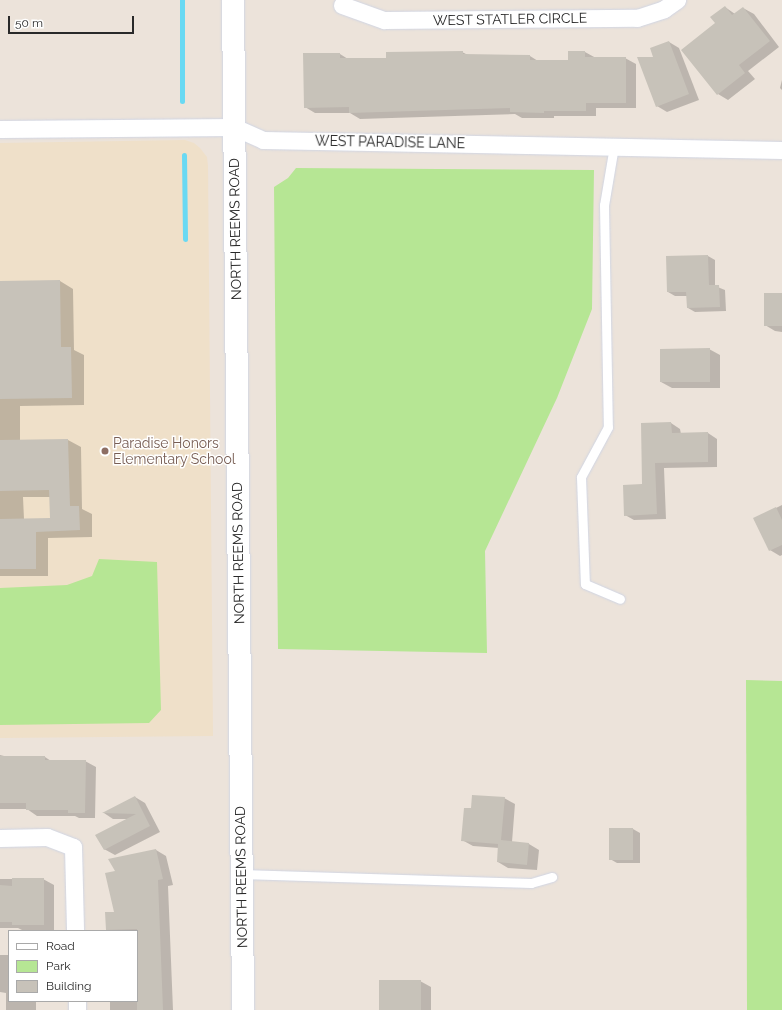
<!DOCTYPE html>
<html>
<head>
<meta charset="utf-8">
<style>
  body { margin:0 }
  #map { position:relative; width:782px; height:1010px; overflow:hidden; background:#ece3da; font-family:Raleway,sans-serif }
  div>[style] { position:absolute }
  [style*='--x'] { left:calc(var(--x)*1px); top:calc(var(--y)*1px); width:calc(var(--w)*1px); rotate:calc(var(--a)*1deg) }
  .education>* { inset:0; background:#efe0c9 }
  .green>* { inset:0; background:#b6e694 }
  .shadow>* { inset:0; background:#0003 }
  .stream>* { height:5px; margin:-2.5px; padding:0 2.5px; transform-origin:2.5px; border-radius:2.5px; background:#69d9f3 }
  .building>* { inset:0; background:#c7c2b9 }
  .roads { filter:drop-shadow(0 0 1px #d0d5e3) drop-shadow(0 0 1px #d0d5e3) }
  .service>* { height:9px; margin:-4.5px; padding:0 4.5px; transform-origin:4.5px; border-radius:4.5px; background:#fff }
  .minor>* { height:17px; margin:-8.5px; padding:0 8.5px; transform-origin:8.5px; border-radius:8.5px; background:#fff }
  .secondary>* { height:22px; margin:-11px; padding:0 11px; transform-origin:11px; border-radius:11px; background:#fff }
  .dots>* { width:11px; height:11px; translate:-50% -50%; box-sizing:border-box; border:2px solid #fff; border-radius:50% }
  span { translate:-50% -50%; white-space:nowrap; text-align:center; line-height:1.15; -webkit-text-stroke:3px #fff; paint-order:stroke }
  .street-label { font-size:14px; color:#292929 }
  .education-label { font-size:14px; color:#785e54 }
  .left { translate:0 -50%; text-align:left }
  .legend { position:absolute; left:8px; top:930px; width:130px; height:72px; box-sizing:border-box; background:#fff; border:1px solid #a9a9a9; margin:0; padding:5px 7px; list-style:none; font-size:12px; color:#292929 }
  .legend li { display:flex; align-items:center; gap:8px; height:20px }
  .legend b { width:20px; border:1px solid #a9a9a9 }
  .scale { position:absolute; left:8px; top:16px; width:126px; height:18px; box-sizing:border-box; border:2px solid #292929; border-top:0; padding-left:5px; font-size:12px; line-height:14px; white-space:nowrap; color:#292929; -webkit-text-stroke:3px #fff; paint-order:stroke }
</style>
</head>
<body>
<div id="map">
  <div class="education">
    <i style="clip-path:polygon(185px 140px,194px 143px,200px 148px,207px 157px,208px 166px,213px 736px,0 738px,0 143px)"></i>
  </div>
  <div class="green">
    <i style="clip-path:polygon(296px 168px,594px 170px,592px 309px,557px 398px,485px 551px,487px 653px,278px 649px,274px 187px,288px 178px)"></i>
    <i style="clip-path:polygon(99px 559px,157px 562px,161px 710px,149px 723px,0 725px,0 588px,67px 585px,92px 576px)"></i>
    <i style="clip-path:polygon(746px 680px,782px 681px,782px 1010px,747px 1010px)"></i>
  </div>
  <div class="shadow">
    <i style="clip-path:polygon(725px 7px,735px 14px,743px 8px,754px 14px,779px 47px,748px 71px,755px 79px,728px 100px,718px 94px,716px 23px)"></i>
    <i style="clip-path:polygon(669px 42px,679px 48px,699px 100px,667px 112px,657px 106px,654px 58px)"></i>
    <i style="clip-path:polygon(462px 52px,468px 55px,530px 56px,538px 61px,569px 61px,585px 52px,596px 58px,625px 58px,636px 64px,636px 108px,596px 108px,596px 116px,554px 116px,554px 118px,522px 118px,515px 114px,360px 119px,350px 113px,315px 113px,305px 107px,340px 54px,348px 59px,387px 59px)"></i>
    <i style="clip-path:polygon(782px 80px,782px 90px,780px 88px)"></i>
    <i style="clip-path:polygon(708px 256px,715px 260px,715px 286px,725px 290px,726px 311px,695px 312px,688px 308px,687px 296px,675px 296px,668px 292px)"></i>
    <i style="clip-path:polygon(evenodd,60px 281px,73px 289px,74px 350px,84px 355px,84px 405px,20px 406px,20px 441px,68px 440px,81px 447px,82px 509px,92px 514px,92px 537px,48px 538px,48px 576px,0 576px,0 282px,60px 281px,23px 497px,51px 497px,51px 519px,24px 519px,23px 497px)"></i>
    <i style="clip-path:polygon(782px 290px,782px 332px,775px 331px,765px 325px,782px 294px)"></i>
    <i style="clip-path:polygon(709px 349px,720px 355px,720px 388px,672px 388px,661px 382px)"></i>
    <i style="clip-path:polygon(671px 423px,680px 429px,681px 434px,708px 433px,717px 439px,717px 467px,664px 468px,666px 519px,634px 520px,625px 515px,643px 485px)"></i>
    <i style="clip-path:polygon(782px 505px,782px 555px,780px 556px,770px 550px,754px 519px)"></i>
    <i style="clip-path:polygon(0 755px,8px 757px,45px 757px,51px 761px,85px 761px,96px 767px,95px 818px,79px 818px,75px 816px,37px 816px,27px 809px,0 809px)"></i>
    <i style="clip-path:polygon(135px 797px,145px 803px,160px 832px,115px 855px,104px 849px,128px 819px,113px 819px,104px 813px)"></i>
    <i style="clip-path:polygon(504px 798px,515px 804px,512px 842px,529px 844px,539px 850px,537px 870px,508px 868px,498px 862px,499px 848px,473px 846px,462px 840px,472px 809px)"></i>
    <i style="clip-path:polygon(633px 829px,640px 833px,640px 863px,617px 863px,610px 859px)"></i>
    <i style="clip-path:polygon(156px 850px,166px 856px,173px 885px,168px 886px,173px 1010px,110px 1010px,110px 1001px,137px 1001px,137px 931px,106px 931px,106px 913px,115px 913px,116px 872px)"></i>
    <i style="clip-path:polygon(0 879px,43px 879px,54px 885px,54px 931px,24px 931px,18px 928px,0 928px)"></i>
    <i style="clip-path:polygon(0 955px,9px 955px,9px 1001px,36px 1001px,36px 1010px,6px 1010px,6px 993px,0 992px)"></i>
    <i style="clip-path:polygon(420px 981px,431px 987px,431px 1010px,380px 1010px)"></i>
  </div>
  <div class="stream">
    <i style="--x:182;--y:0;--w:101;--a:90"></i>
    <i style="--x:184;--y:155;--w:84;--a:89.3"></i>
  </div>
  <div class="building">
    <i style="clip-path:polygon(725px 6px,732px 15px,743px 7px,770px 41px,739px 65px,745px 73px,717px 95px,681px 50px,715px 23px,710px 17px)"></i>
    <i style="clip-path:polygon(669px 41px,689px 94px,656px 107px,637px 57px,653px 57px,650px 48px)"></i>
    <i style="clip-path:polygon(463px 51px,463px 54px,530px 55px,530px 60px,568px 60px,568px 51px,585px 51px,585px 57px,626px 57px,626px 103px,586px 103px,586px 111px,544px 111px,544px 113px,510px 112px,510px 108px,349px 113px,349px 107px,304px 108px,303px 53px,340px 53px,340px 58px,386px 58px,386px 52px)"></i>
    <i style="clip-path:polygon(708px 255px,709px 285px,719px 285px,720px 307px,687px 308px,686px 292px,667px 292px,666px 256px)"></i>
    <i style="clip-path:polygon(60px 280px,61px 347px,71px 347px,72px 398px,0 399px,0 281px)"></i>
    <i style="clip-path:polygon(764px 293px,782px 293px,782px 326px,764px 326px)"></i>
    <i style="clip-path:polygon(710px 348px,710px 382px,660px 382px,660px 349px)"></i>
    <i style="clip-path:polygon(671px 422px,672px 433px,708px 432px,708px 462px,655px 463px,657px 514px,624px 516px,623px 485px,642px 484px,641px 423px)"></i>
    <i style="clip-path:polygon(68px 439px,70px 506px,79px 506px,80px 530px,36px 532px,36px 569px,0 569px,0 519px,50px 518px,49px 490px,0 491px,0 440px)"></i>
    <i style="clip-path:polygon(776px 507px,782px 520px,782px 545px,769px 551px,753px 518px)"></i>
    <i style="clip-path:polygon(0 756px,45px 756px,45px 760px,86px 760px,85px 813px,68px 813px,68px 810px,26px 810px,26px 803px,0 803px)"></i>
    <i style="clip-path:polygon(472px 795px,505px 797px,501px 840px,529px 843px,527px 865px,497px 862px,498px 844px,461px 841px,464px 808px,471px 808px)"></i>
    <i style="clip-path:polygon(135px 796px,150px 826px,104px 850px,95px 835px,136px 814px,102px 813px)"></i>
    <i style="clip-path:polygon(609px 828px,633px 828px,633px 860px,609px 860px)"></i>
    <i style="clip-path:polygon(156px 849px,163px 879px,158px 880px,163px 1010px,137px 1010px,137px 929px,106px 930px,105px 912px,114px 912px,105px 873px,115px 871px,108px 859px)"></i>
    <i style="clip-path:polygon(12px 878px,44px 878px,44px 925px,12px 925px,12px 922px,0 922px,0 885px,12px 886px)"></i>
    <i style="clip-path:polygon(379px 980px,421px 980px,421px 1010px,379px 1010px)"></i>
  </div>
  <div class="roads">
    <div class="service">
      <i style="--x:614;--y:146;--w:60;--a:99.6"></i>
      <i style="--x:604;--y:205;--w:222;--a:89"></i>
      <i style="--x:608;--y:427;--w:57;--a:118.4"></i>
      <i style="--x:581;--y:477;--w:107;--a:87.9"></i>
      <i style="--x:585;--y:584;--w:38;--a:23"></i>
      <i style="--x:241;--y:874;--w:290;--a:1.8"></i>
      <i style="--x:531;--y:883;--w:22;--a:-16"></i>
    </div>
    <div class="minor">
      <i style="--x:342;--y:5;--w:45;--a:19.7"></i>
      <i style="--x:384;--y:20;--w:253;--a:-0.5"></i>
      <i style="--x:637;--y:18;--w:28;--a:-18"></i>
      <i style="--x:664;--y:9;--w:16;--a:-35"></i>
      <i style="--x:0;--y:129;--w:234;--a:-0.5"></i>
      <i style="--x:234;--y:127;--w:32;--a:24"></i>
      <i style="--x:263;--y:140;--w:519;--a:1.1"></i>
      <i style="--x:0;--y:838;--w:47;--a:-1.2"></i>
      <i style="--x:47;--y:837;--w:28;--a:21"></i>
      <i style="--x:73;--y:847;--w:84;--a:88.6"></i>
      <i style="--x:77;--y:1001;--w:9;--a:90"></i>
    </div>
    <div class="secondary">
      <i style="--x:233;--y:0;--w:1010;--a:89.43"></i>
    </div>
  </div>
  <div class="dots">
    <i style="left:105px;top:451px;background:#8d6e63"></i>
  </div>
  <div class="street-label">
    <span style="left:510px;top:19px;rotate:-1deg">WEST STATLER CIRCLE</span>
    <span style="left:390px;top:142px;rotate:1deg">WEST PARADISE LANE</span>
    <span style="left:235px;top:229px;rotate:-91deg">NORTH REEMS ROAD</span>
    <span style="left:238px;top:553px;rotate:-91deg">NORTH REEMS ROAD</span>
    <span style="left:241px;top:877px;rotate:-91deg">NORTH REEMS ROAD</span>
  </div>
  <div class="education-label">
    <span class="left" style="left:113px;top:451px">Paradise Honors<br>Elementary School</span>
  </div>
  <ul class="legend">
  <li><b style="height:5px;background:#fff"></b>Road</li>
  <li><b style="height:11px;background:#b6e694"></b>Park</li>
  <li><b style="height:11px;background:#c7c2b9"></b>Building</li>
  </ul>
  <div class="scale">50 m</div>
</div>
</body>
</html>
